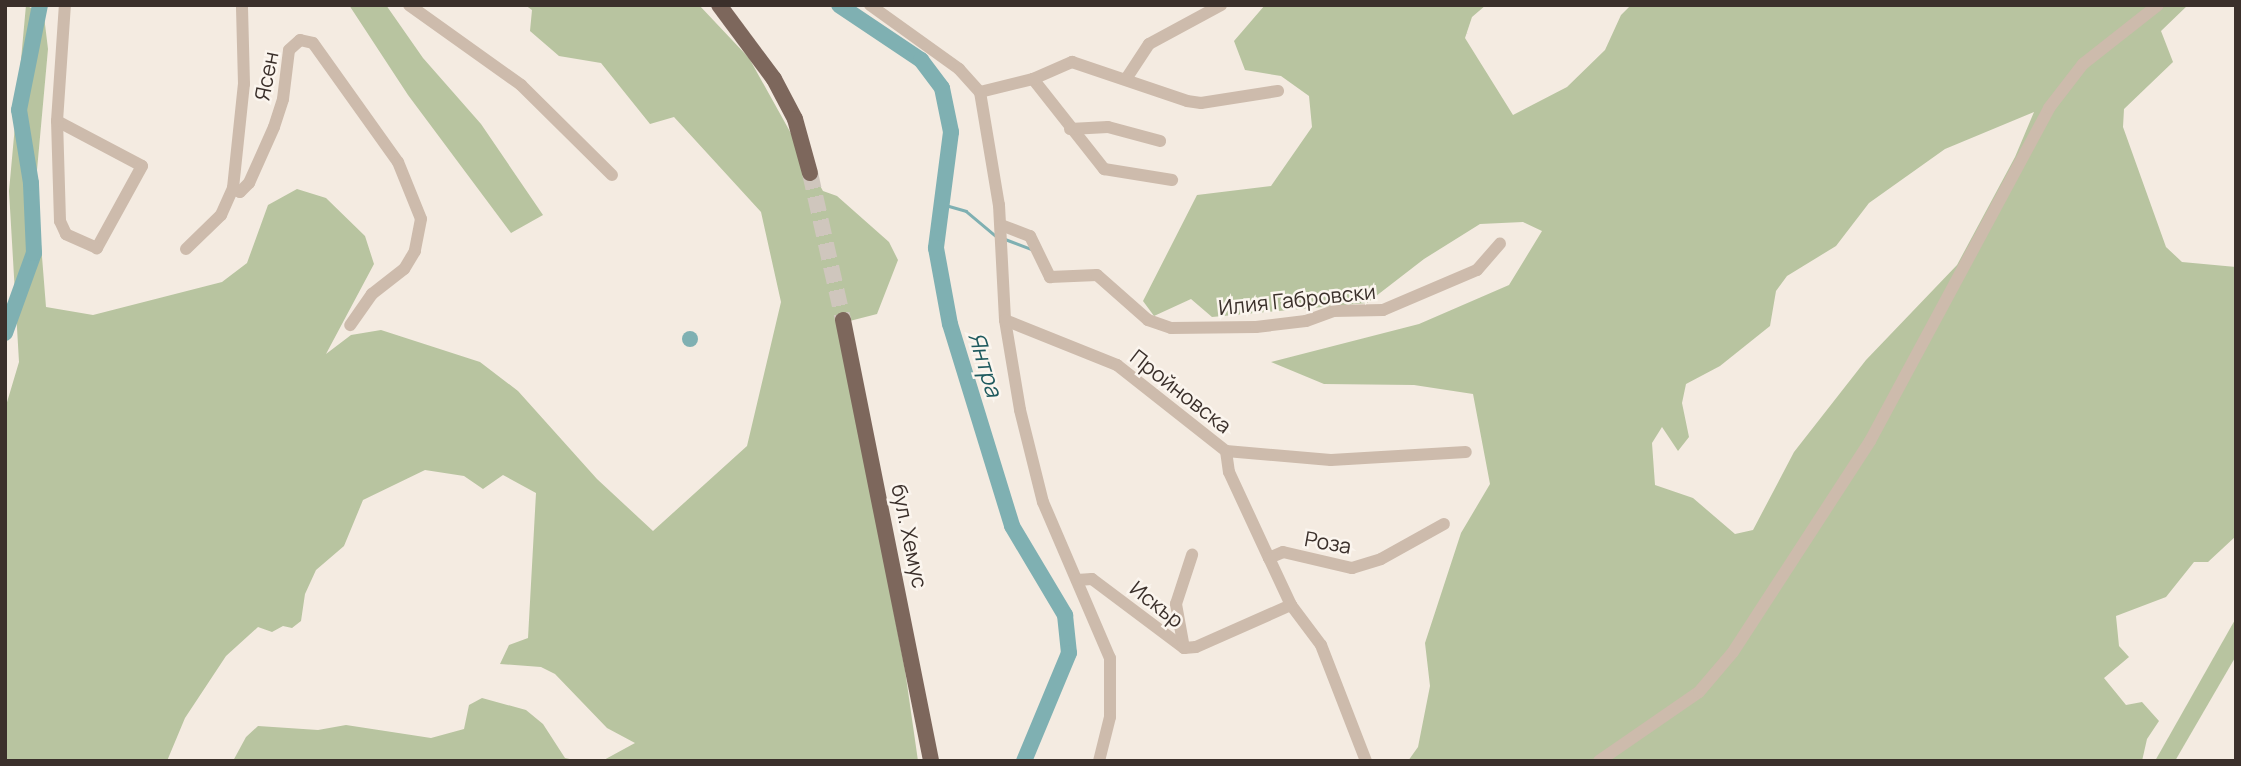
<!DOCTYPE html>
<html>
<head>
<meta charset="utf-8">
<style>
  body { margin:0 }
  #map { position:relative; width:2241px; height:766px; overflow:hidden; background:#f4ebe1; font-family:Manrope,sans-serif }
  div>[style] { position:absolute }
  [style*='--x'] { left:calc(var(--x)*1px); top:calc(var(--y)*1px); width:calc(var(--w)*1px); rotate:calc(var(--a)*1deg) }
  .green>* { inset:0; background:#b8c4a0 }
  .water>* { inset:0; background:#7fb0b2 }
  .round { border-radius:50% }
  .stream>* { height:2.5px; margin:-1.25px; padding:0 1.25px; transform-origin:1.25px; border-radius:1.25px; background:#7fb0b2 }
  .river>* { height:16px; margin:-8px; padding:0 8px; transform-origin:8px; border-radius:8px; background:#7fb0b2 }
  .major-tunnel>* { height:16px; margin-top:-8px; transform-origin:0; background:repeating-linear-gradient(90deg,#cfc6bd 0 16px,transparent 0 24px) }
  .minor>* { height:12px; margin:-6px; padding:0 6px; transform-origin:6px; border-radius:6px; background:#cdbbac }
  .major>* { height:16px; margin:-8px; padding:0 8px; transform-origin:8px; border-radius:8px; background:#7d675c }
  span { translate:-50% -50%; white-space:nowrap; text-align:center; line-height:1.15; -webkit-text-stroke:5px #fbf5ee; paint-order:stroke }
  .street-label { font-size:21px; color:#3b302b }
  .water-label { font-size:23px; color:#1f5a5e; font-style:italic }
  .frame { position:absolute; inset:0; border:7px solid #3b302b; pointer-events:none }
</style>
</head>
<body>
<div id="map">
  <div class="green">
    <i style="clip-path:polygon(26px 5px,44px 16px,48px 49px,36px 181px,46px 307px,93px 315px,222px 282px,247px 263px,268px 205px,297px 189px,326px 198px,365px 236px,374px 264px,326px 354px,351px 335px,381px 330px,480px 362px,518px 391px,597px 479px,653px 531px,747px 446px,781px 302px,761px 212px,674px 117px,650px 124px,601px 63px,559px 56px,530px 31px,532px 10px,525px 5px,699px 5px,749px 58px,823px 191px,837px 196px,889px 242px,898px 260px,877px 314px,838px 324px,905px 670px,918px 761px,602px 761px,635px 743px,607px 728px,555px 674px,541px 667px,500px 664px,509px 645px,528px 638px,536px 493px,503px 475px,483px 489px,464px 476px,425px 470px,363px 500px,344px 546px,316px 570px,305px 594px,301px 621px,292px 628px,283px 626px,272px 632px,258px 627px,226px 656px,185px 718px,167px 761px,5px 761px,5px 409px,19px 362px,9px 191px)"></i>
    <i style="clip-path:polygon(349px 5px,386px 5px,423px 58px,481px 124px,543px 215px,511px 233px,408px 95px)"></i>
    <i style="clip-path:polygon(evenodd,1265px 5px,1486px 5px,1472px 17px,1465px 38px,1513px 115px,1567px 87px,1605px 50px,1621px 15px,1631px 5px,2188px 5px,2161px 31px,2173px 62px,2124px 109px,2123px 127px,2166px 247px,2182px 262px,2236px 267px,2236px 536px,2208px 562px,2194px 562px,2166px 597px,2116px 616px,2119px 646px,2129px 657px,2104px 678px,2126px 705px,2142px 702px,2159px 721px,2147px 739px,2142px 761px,1408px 761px,1418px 747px,1430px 686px,1425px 643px,1461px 533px,1490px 484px,1473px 394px,1414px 385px,1324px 384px,1271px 362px,1419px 324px,1509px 285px,1542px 231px,1523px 222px,1480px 224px,1424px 259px,1367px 303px,1212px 317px,1191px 299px,1154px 316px,1143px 301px,1197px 195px,1271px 186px,1312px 127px,1309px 96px,1281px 76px,1245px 70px,1234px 41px,1265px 5px,2034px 112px,2015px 157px,1957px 265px,1866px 360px,1794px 452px,1753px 530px,1735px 534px,1693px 498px,1655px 485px,1652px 443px,1662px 427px,1678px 451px,1689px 437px,1682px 403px,1686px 384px,1720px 366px,1770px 326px,1776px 291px,1787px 276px,1836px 246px,1869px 203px,1945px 149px,2034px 112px)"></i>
    <i style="clip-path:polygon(2236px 618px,2236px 656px,2175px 761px,2155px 761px)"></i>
    <i style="clip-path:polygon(482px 698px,526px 710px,543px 724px,565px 758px,579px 761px,233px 761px,246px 737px,258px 726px,318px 730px,346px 725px,431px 738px,464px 729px,469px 705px)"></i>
  </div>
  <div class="water">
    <i class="round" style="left:682px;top:331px;width:16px;height:16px"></i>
  </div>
  <div class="stream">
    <i style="--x:942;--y:204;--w:25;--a:16"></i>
    <i style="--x:966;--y:211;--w:38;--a:40"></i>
    <i style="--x:1005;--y:239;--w:28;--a:21"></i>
  </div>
  <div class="river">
    <i style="--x:839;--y:5;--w:99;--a:33.9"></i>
    <i style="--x:921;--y:60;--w:35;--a:53"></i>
    <i style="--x:942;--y:88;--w:45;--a:78.4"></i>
    <i style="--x:951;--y:132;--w:117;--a:97.4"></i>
    <i style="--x:936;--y:248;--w:77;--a:79.6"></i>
    <i style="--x:950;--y:324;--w:211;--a:72.9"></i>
    <i style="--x:1012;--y:526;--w:104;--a:59.2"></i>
    <i style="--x:1065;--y:615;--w:38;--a:84"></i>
    <i style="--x:1069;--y:653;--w:117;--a:112.6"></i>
    <i style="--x:5;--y:333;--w:85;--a:-70.1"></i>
    <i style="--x:34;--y:253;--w:70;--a:-92.5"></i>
    <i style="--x:31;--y:183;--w:74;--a:-99.3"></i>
    <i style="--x:19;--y:110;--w:107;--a:-78.7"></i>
  </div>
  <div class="major-tunnel">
    <i style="--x:810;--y:173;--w:151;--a:77.3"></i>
  </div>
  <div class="minor">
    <i style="--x:409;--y:5;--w:138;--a:35.5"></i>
    <i style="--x:521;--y:85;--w:128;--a:44.7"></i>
    <i style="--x:870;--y:5;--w:110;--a:35.7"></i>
    <i style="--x:959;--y:69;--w:31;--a:48"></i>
    <i style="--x:980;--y:92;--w:115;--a:80.5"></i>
    <i style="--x:999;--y:205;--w:115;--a:87"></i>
    <i style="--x:1005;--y:320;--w:91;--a:80.5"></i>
    <i style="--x:1020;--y:410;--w:95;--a:76"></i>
    <i style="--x:1043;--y:502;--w:170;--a:66.8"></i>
    <i style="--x:1110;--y:658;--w:59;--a:90"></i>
    <i style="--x:1110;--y:717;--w:45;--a:104"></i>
    <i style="--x:1033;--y:79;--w:115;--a:51.7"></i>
    <i style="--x:1104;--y:169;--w:69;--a:9.2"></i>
    <i style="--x:1126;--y:79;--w:42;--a:-56.7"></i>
    <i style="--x:1149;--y:44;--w:82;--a:-28.4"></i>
    <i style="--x:980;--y:92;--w:55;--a:-13.8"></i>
    <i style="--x:1033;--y:79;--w:43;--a:-23.6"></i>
    <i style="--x:1072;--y:62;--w:121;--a:18.7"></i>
    <i style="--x:1187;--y:101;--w:14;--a:8"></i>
    <i style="--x:1201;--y:103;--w:78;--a:-8.9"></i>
    <i style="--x:57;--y:121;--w:96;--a:27.9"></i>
    <i style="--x:142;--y:166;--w:94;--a:118.8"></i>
    <i style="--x:97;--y:248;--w:34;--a:-156"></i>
    <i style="--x:66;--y:234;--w:14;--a:-115"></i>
    <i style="--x:60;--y:221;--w:100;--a:-91.7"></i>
    <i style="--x:57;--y:121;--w:116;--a:-86.1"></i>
    <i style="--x:1070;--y:129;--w:38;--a:-3"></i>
    <i style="--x:1108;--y:127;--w:54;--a:15.1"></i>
    <i style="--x:233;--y:188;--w:8;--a:30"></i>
    <i style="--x:240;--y:192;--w:13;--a:-45"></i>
    <i style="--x:249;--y:183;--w:61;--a:-65.9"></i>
    <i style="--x:274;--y:127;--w:29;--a:-72"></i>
    <i style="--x:283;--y:99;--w:49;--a:-83"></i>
    <i style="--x:289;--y:50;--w:15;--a:-42"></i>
    <i style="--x:300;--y:40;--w:13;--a:13"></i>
    <i style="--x:313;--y:43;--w:146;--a:54.5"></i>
    <i style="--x:398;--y:162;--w:61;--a:68"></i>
    <i style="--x:421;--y:219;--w:33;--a:101"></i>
    <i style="--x:415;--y:251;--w:21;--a:121"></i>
    <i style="--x:404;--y:269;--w:41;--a:142"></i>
    <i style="--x:372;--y:294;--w:38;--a:125"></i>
    <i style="--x:1001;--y:225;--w:31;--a:21"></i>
    <i style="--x:1030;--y:236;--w:46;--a:64"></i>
    <i style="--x:1050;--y:277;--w:47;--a:-2.4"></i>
    <i style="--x:1097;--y:275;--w:68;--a:41.4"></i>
    <i style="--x:1148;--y:320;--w:24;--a:19"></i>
    <i style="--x:1171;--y:328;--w:85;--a:-0.7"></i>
    <i style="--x:1256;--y:327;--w:50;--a:-6.8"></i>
    <i style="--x:1306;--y:321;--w:29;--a:-20"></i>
    <i style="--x:1333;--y:311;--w:50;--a:-1.1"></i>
    <i style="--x:1383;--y:310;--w:102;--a:-23.1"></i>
    <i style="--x:1477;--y:270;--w:35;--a:-49"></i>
    <i style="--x:186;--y:249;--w:49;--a:-44.2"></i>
    <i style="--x:221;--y:215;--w:30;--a:-66"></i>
    <i style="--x:233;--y:188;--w:105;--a:-84"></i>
    <i style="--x:244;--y:84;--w:79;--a:-91.5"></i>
    <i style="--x:1005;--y:320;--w:121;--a:21.9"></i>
    <i style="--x:1117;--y:365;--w:139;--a:38.3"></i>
    <i style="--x:1226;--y:451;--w:105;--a:4.9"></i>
    <i style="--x:1331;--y:460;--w:135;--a:-3.4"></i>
    <i style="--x:1226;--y:451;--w:21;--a:82"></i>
    <i style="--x:1229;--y:472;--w:95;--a:65.1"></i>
    <i style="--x:1269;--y:558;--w:15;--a:-23"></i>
    <i style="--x:1283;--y:552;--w:71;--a:13.1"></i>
    <i style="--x:1352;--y:568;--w:30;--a:-17"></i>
    <i style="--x:1381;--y:559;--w:72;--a:-29.1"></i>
    <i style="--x:1269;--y:558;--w:52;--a:64.9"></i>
    <i style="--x:1291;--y:605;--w:50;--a:53.1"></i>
    <i style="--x:1321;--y:645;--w:124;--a:68.8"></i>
    <i style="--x:1077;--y:580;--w:15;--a:-4"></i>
    <i style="--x:1092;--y:579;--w:115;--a:36.9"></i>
    <i style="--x:1184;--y:648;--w:12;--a:-5"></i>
    <i style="--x:1196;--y:647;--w:104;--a:-23.9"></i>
    <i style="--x:1184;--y:648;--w:45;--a:-100.3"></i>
    <i style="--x:1176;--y:604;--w:52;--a:-71.9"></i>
    <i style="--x:1599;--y:761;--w:121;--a:-34.6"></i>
    <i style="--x:1699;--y:692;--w:52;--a:-49.6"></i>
    <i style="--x:1733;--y:652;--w:252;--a:-57"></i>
    <i style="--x:1870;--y:441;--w:378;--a:-61.7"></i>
    <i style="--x:2049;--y:108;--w:56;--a:-52.3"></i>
    <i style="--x:2083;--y:64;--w:95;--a:-38.2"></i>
  </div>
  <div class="major">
    <i style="--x:719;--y:5;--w:92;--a:53.4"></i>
    <i style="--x:774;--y:79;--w:45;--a:62.3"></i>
    <i style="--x:795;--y:119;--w:56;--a:74.5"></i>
    <i style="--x:843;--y:320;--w:450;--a:78.7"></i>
  </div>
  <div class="street-label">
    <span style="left:266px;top:76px;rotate:-79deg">Ясен</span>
    <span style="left:1297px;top:299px;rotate:-6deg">Илия Габровски</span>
    <span style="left:1181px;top:391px;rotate:38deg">Пройновска</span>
    <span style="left:910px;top:536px;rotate:78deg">бул. Хемус</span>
    <span style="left:1328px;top:542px;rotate:10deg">Роза</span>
    <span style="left:1157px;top:604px;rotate:38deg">Искър</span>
  </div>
  <div class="water-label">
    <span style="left:986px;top:364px;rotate:73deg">Янтра</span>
  </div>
  <div class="frame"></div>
</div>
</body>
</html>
